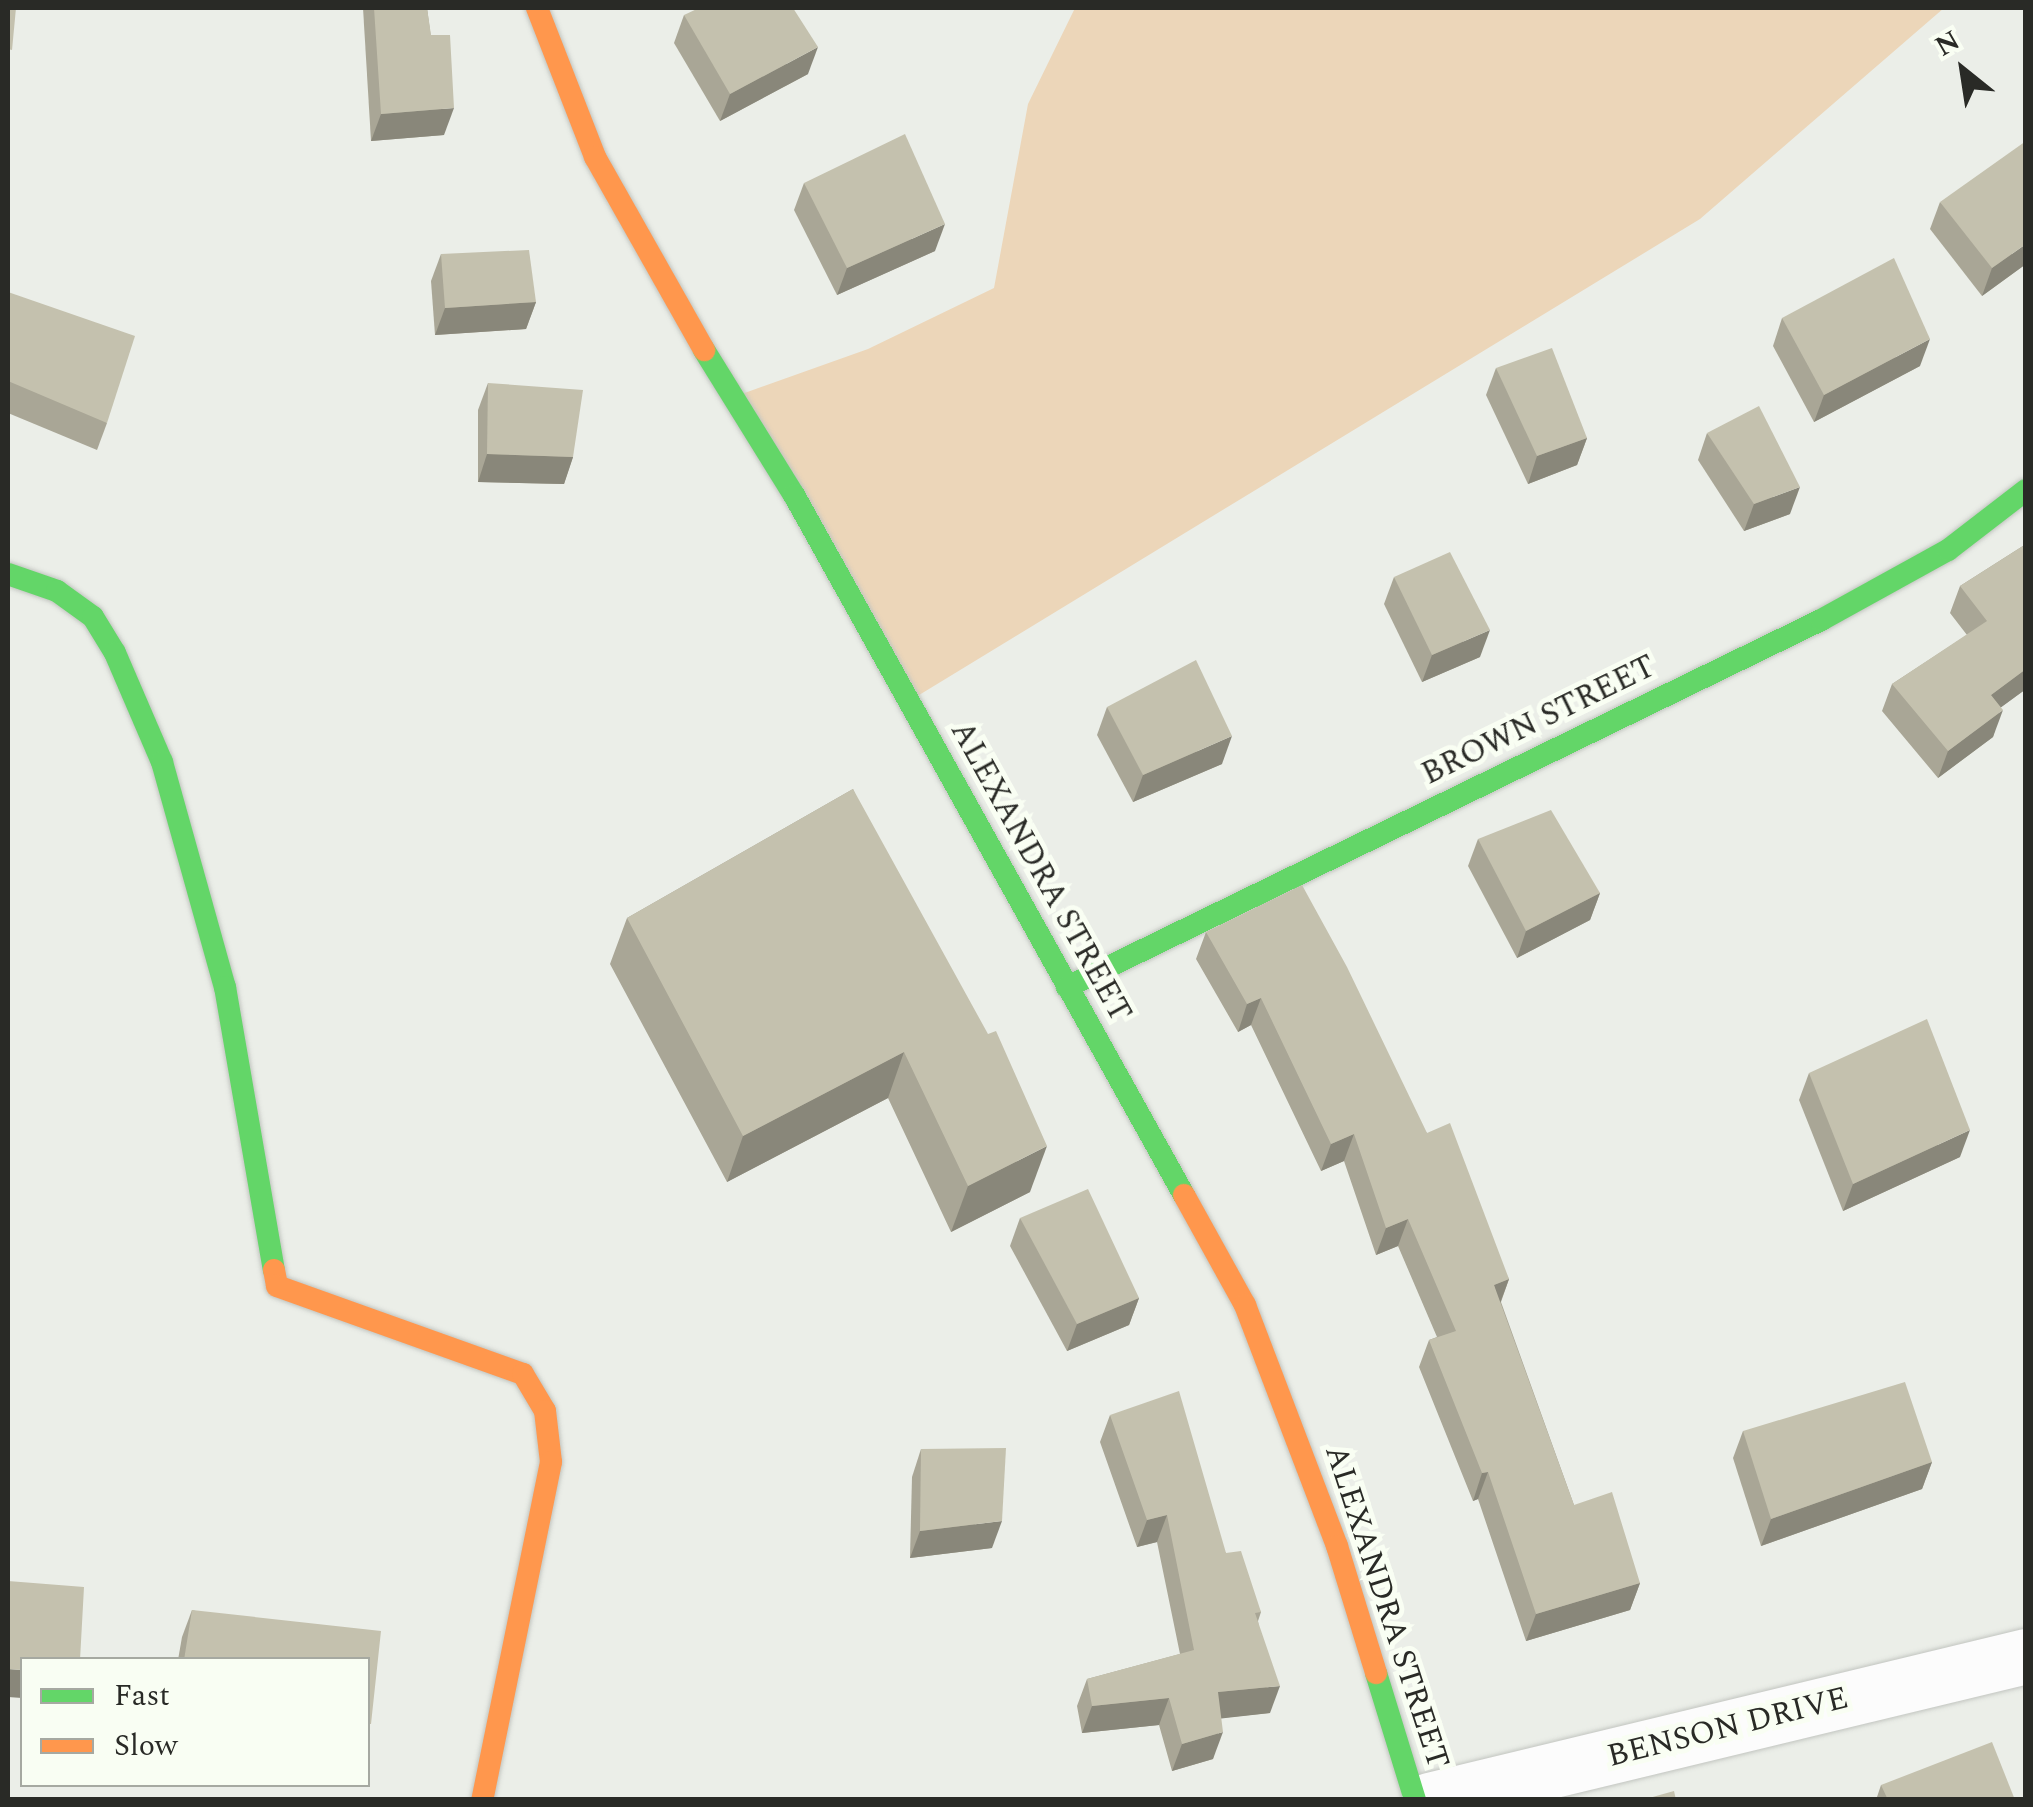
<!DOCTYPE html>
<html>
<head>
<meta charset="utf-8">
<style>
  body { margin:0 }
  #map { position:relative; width:2033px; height:1807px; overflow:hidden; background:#ebeee8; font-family:Spectral,serif }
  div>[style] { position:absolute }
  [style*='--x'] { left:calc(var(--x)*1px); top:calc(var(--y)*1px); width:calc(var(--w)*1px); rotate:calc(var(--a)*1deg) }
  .green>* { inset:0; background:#ecd6b9 }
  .roads { filter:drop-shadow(0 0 2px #c2c5c0) drop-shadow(0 0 2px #c2c5c0) }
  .street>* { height:55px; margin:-27.5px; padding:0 27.5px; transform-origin:27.5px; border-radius:27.5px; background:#fcfcfc }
  .fast>* { height:22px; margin:-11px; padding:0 11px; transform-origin:11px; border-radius:11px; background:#63d668 }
  .slow>* { height:22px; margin:-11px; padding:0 11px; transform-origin:11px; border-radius:11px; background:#ff974d }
  .wall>* { inset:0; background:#a9a696 }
  .shaded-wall>* { inset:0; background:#89877a }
  .building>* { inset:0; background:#c4c1ae }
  span { translate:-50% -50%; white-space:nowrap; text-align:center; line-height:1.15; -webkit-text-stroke:10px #f9fef3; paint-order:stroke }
  .street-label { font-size:32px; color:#292a26 }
  .frame { position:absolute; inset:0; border:10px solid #292a26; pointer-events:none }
  .legend { position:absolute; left:20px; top:1657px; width:350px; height:130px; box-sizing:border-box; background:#f9fef3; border:2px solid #a6a9a1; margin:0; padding:12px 18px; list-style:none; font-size:30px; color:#292a26 }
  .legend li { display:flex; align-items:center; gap:20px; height:50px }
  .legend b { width:50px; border:2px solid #a6a9a1 }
  .north { position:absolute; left:1913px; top:20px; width:100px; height:100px; -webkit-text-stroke:8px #f9fef3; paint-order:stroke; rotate:330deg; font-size:28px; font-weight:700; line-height:40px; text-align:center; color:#292a26 }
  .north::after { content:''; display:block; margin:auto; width:35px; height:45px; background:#292a26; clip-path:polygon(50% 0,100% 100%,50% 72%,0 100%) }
</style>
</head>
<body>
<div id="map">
  <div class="green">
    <i style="clip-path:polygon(1075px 8px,1944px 8px,1700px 219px,906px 703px,725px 400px,868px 349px,994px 288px,1028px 104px)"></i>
  </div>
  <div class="roads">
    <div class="street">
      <i style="--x:1429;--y:1800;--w:614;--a:-13.56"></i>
    </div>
    <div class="fast">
      <i style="--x:704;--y:350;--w:171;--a:58.2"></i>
      <i style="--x:794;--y:495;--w:801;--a:60.88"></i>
      <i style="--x:8;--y:574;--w:52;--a:19.1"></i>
      <i style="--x:57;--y:591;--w:44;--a:35.8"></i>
      <i style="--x:93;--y:617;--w:42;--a:58.6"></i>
      <i style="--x:115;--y:653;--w:119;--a:66.7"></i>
      <i style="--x:162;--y:762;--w:234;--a:74.4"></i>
      <i style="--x:225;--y:987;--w:287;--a:80.2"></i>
      <i style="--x:1067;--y:987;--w:839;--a:-25.95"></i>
      <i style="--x:1821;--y:620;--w:145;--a:-28.9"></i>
      <i style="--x:1948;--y:550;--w:98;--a:-37.6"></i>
      <i style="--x:1376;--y:1673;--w:133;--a:72.9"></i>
    </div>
    <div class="slow">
      <i style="--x:537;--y:8;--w:160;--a:68.7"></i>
      <i style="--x:595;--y:157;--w:222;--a:60.5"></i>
      <i style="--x:1184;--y:1195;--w:126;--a:61"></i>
      <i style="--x:1245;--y:1305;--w:258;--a:69.1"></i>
      <i style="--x:1337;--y:1546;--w:133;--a:72.9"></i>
      <i style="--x:274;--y:1270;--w:16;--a:79"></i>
      <i style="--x:277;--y:1286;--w:261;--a:19.7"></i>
      <i style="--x:523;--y:1374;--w:43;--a:59.3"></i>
      <i style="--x:545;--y:1411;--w:51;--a:83.3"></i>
      <i style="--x:551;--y:1462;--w:345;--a:101.5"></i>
    </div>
  </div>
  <div class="wall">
    <i style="clip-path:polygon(363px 8px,427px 8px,444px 135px,371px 141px)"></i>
    <i style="clip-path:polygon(684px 15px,808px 74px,720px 121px,674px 43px)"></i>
    <i style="clip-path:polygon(804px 183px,935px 251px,837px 295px,794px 210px)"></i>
    <i style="clip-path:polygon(1940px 202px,2026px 264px,1982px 296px,1930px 229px)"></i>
    <i style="clip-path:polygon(441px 254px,536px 302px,526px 329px,435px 335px,431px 281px)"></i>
    <i style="clip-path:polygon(8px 292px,107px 423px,97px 450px,8px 413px)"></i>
    <i style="clip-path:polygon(1782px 318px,1920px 366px,1814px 422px,1773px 346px)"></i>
    <i style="clip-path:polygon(1496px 368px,1587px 438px,1577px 465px,1528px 484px,1486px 395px)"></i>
    <i style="clip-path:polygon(488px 383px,573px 457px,564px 484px,478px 482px,478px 410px)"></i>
    <i style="clip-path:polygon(1707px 433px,1790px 514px,1744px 531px,1698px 460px)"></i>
    <i style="clip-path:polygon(2026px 544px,2026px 689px,2001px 707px,1993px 737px,1938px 778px,1882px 711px,1892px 684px,1967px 635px,1950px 613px,1960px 586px)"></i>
    <i style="clip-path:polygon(1394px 577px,1480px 657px,1422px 682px,1384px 604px)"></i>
    <i style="clip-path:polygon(1107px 707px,1222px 764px,1133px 802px,1097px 735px)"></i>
    <i style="clip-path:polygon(853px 789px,1030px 1192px,951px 1232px,888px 1098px,727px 1182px,610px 964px,627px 918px)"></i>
    <i style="clip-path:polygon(1478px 839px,1600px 893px,1590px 920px,1517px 958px,1468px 866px)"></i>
    <i style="clip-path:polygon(1206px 932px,1427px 1133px,1509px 1279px,1501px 1302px,1574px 1505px,1640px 1583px,1630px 1610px,1526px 1641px,1478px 1499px,1473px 1501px,1419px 1367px,1429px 1340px,1437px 1337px,1398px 1246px,1376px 1255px,1344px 1161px,1321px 1171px,1251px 1025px,1238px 1032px,1196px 959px)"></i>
    <i style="clip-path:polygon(1809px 1073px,1960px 1157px,1843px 1211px,1799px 1100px)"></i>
    <i style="clip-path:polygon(1020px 1218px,1139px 1298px,1129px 1325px,1067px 1351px,1010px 1246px)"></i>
    <i style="clip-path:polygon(1110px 1415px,1226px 1553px,1261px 1612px,1258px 1621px,1270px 1713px,1221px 1718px,1213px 1759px,1172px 1771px,1159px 1725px,1082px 1733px,1077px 1706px,1087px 1679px,1180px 1654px,1157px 1542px,1137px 1547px,1100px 1442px)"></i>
    <i style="clip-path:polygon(1743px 1431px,1932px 1462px,1922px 1489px,1761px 1546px,1733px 1458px)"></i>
    <i style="clip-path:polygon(921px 1449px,992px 1548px,910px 1558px,912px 1477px)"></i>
    <i style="clip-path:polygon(192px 1610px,368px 1660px,178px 1660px,182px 1637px)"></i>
    <i style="clip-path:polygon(1881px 1785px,2015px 1800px,1876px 1800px)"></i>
  </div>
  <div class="shaded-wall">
    <i style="clip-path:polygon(818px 47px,808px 74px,720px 121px,730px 94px)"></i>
    <i style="clip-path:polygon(454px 108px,444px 135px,371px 141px,381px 114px)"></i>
    <i style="clip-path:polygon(945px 224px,935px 251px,837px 295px,847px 268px)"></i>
    <i style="clip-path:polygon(2026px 244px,2026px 264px,1982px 296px,1992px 268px)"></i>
    <i style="clip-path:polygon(536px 302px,526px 329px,435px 335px,445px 308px)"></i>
    <i style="clip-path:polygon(1930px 339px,1920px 366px,1814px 422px,1824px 395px)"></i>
    <i style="clip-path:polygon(1587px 438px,1577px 465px,1528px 484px,1537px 456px)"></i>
    <i style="clip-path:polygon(487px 454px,573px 457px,564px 484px,478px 482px)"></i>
    <i style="clip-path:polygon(1800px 487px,1790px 514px,1744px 531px,1754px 504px)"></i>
    <i style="clip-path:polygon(1490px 630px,1480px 657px,1422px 682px,1432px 655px)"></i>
    <i style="clip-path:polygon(2026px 669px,2026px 689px,1981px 722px,1991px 695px)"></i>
    <i style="clip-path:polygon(2003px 710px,1993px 737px,1938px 778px,1948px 751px)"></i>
    <i style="clip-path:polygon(1232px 736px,1222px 764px,1133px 802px,1143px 775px)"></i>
    <i style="clip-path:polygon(1600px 893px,1590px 920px,1517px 958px,1526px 931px)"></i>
    <i style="clip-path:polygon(1261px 998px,1251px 1025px,1238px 1032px,1247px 1004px)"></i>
    <i style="clip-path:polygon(904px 1052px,888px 1098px,727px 1182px,743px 1136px)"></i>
    <i style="clip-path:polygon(1970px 1130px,1960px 1157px,1843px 1211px,1853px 1184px)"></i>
    <i style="clip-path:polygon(1354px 1134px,1344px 1161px,1321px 1171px,1331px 1144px)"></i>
    <i style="clip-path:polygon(1047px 1146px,1030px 1192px,951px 1232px,968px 1186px)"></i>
    <i style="clip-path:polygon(1408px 1219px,1398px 1246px,1376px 1255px,1386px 1228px)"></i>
    <i style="clip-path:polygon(1509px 1279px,1499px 1306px,1494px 1285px)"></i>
    <i style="clip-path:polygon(1139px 1298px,1129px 1325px,1067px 1351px,1077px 1324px)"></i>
    <i style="clip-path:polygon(1932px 1462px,1922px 1489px,1761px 1546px,1771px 1519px)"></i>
    <i style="clip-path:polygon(1488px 1472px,1478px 1499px,1473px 1501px,1482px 1473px)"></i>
    <i style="clip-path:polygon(1167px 1515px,1157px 1542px,1137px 1547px,1147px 1520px)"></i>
    <i style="clip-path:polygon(1002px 1521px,992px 1548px,910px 1558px,920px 1531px)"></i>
    <i style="clip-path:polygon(1640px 1583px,1630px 1610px,1526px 1641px,1536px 1614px)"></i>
    <i style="clip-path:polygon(8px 1669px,22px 1670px,22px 1698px,8px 1697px)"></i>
    <i style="clip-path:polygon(1280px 1686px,1270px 1713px,1208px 1720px,1218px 1692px)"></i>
    <i style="clip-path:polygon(1169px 1698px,1159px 1725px,1082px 1733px,1092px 1706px)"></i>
    <i style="clip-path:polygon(1223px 1732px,1213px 1759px,1172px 1771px,1182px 1744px)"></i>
  </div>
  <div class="building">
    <i style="clip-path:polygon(8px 8px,16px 8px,12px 50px,8px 49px)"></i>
    <i style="clip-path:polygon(374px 8px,427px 8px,431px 35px,450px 35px,454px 108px,381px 114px)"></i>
    <i style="clip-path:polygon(699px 8px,793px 8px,818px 47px,730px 94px,684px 15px)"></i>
    <i style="clip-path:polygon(905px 134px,945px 224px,847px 268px,804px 183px)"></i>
    <i style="clip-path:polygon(2026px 141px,2026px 244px,1992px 268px,1940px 202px)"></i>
    <i style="clip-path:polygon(529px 250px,536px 302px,445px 308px,441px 254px)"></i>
    <i style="clip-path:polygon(1894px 258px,1930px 339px,1824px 395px,1782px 318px)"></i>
    <i style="clip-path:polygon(8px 292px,135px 336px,107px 423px,8px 381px)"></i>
    <i style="clip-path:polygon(1552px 348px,1587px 438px,1537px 456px,1496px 368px)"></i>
    <i style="clip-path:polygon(488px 383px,583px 390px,573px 457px,487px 454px)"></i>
    <i style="clip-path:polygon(1759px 406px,1800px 487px,1754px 504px,1707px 433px)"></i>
    <i style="clip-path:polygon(2026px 544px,2026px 669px,1991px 695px,2003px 710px,1948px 751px,1892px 684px,1987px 621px,1960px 586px)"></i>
    <i style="clip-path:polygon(1450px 552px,1490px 630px,1432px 655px,1394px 577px)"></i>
    <i style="clip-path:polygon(1196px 660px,1232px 736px,1143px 775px,1107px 707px)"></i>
    <i style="clip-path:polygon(853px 789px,988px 1034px,996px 1031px,1047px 1146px,968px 1186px,904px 1052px,743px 1136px,627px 918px)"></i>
    <i style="clip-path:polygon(1551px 810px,1600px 893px,1526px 931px,1478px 839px)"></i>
    <i style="clip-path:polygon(1302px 885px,1347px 967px,1427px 1133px,1450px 1123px,1509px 1279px,1494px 1285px,1574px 1505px,1612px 1492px,1640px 1583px,1536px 1614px,1488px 1472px,1482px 1473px,1429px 1340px,1456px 1331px,1408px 1219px,1386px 1228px,1354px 1134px,1331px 1144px,1261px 998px,1247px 1004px,1206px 932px)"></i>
    <i style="clip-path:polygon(1927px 1019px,1970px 1130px,1853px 1184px,1809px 1073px)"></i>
    <i style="clip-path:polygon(1088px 1189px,1139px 1298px,1077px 1324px,1020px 1218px)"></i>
    <i style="clip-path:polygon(1905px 1382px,1932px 1462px,1771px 1519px,1743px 1431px)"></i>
    <i style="clip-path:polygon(1179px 1391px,1226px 1553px,1241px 1551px,1261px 1612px,1255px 1613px,1280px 1686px,1218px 1692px,1223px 1732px,1182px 1744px,1169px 1698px,1092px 1706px,1087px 1679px,1194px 1650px,1167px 1515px,1147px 1520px,1110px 1415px)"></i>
    <i style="clip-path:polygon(1006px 1448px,1002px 1521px,920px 1531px,921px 1449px)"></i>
    <i style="clip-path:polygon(8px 1581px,84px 1587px,80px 1660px,22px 1660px,22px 1670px,8px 1669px)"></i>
    <i style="clip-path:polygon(192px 1610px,381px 1631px,371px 1724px,368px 1724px,368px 1660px,184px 1660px)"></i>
    <i style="clip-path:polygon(1992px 1742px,2015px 1800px,1888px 1800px,1881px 1785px)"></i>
    <i style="clip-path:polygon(1674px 1791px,1676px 1800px,1642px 1800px)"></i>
  </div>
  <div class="street-label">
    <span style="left:1539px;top:721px;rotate:-26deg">BROWN STREET</span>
    <span style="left:1040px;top:872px;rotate:61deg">ALEXANDRA STREET</span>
    <span style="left:1386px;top:1607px;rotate:72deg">ALEXANDRA STREET</span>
    <span style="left:1728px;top:1728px;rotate:-14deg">BENSON DRIVE</span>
  </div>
  <div class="frame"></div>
  <ul class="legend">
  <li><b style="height:12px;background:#63d668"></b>Fast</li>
  <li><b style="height:12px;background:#ff974d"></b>Slow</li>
  </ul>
  <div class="north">N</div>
</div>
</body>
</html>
